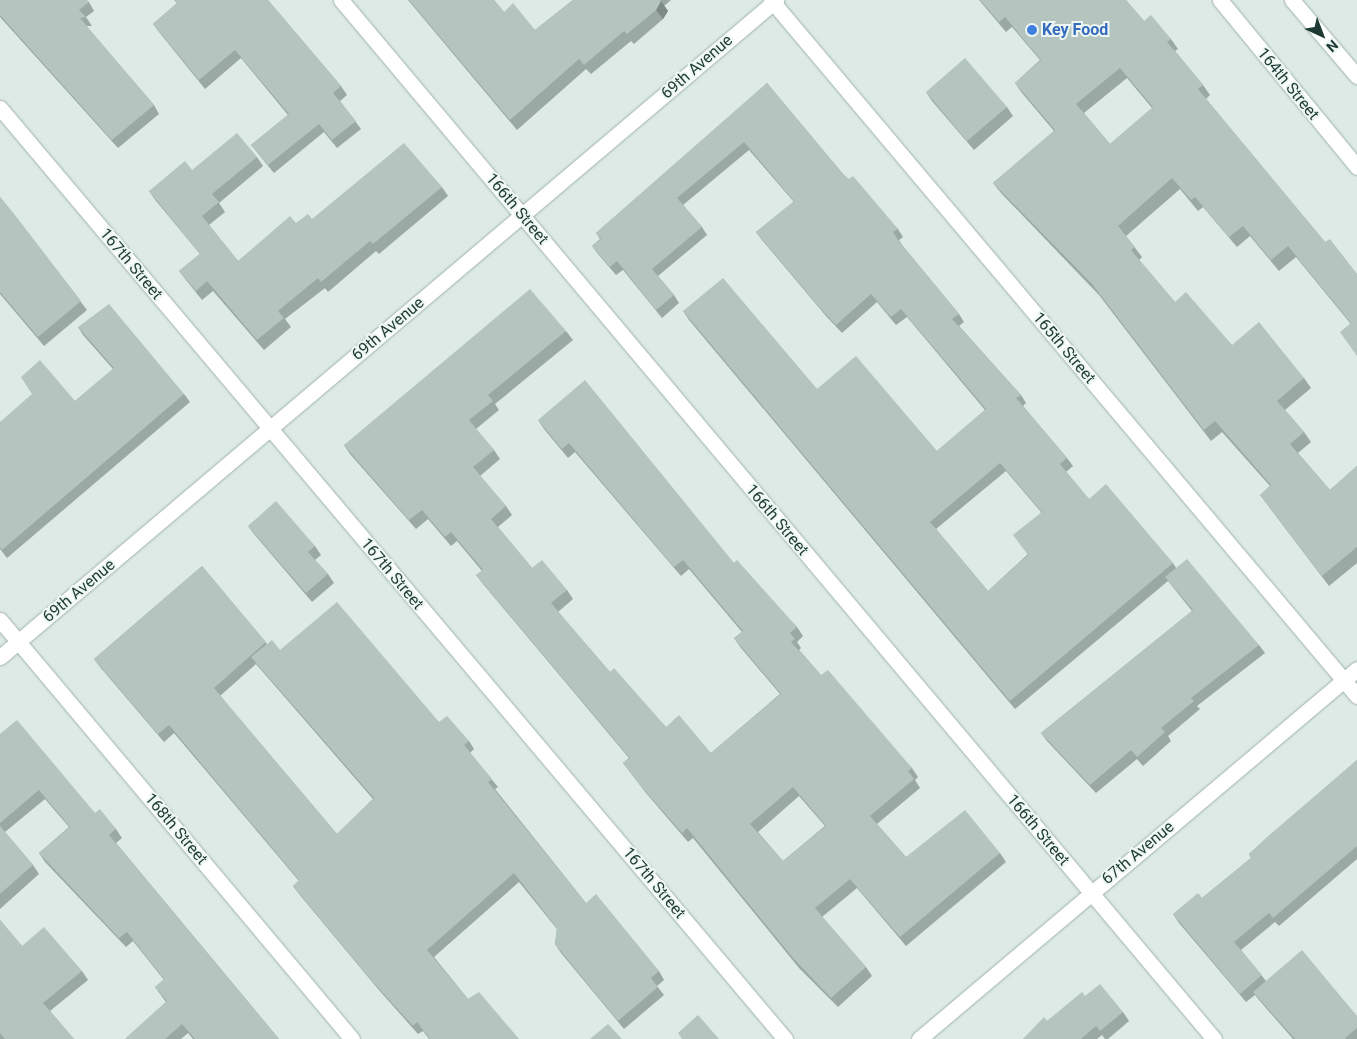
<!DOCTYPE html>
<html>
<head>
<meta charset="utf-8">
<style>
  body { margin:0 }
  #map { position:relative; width:1357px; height:1039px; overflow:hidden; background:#ddeae5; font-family:Roboto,sans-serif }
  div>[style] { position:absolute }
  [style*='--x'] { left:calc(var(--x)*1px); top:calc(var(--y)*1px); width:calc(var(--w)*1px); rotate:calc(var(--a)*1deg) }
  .roads { filter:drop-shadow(0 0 1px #a0b2ac) drop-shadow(0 0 1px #a0b2ac) }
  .street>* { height:15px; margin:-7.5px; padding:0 7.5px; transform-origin:7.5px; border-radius:7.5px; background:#fff }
  .secondary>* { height:15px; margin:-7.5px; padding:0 7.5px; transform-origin:7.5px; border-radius:7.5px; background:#fff }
  .wall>* { inset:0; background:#9aa9a3 }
  .shaded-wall>* { inset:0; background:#7d8a85 }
  .building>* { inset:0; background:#b3c5be }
  .dots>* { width:14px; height:14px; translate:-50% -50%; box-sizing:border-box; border:2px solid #eef7f3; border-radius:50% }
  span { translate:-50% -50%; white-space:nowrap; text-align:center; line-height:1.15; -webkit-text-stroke:4px #eef7f3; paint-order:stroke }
  .shop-label { font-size:16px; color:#366cbe; font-weight:700 }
  .left { translate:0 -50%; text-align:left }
  .street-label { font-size:16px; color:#1e3a34 }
  .north { position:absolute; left:1297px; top:10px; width:50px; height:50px; -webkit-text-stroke:4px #eef7f3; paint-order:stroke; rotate:137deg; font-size:14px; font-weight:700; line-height:20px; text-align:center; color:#1e3a34 }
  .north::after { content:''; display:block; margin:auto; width:18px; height:22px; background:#1e3a34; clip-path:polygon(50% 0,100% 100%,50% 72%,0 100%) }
</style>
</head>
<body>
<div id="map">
  <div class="roads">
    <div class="street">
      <i style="--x:341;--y:0;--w:1357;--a:49.96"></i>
      <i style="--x:771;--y:0;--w:910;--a:49.9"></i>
      <i style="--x:0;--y:108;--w:1218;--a:49.86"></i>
      <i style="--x:0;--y:620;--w:547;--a:49.97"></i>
      <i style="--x:0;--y:657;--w:1017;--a:-40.25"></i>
      <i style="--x:919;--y:1039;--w:573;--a:-40.19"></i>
    </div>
    <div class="secondary">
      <i style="--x:1220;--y:0;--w:216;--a:50.6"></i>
      <i style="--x:1292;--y:0;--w:100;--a:49.5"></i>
    </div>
  </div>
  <div class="wall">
    <i style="clip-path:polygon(0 0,89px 2px,94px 11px,86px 17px,92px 26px,86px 26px,154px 105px,159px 114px,118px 148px,0 17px)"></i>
    <i style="clip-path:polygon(174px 0,268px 0,341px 86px,347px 95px,340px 101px,361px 129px,337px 148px,324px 132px,274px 173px,251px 145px,288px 115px,241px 58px,205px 89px,159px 32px,153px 24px,177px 3px)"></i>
    <i style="clip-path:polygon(408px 0,494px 0,504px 12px,535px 30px,573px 0,671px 0,664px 6px,668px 11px,663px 19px,634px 44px,631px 41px,591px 74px,586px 69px,517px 130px)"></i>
    <i style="clip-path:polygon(evenodd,979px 0,1126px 0,1144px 21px,1171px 39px,1178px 49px,1175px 51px,1203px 85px,1210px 95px,1206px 99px,1325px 242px,1357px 274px,1357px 356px,1350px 323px,1296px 257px,1279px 271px,1250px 236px,1237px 247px,1203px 207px,1198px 211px,1180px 189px,1126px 236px,1142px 257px,1139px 260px,1175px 302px,1232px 345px,1304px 378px,1311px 388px,1285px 410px,1304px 432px,1311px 442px,1298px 453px,1330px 490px,1357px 466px,1357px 563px,1329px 586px,1260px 495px,1270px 486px,1222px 432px,1211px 441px,1099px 295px,1001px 193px,993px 183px,1054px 131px,1022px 93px,1015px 83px,1040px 60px,1012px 27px,1006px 32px,979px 0,1127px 78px,1152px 108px,1110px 144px,1084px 113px,1127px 78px)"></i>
    <i style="clip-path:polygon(evenodd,767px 83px,843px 174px,898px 229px,903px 237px,899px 240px,902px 245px,959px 314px,964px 322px,959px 326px,1021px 395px,1026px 403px,1023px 406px,1067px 458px,1073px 466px,1066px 472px,1089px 499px,1173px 563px,1176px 568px,1259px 645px,1265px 653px,1197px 706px,1200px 709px,1168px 736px,1171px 741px,1143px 766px,1137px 759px,1096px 793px,1047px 741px,1041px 733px,1192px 611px,1168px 581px,1015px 709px,689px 320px,683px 311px,817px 389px,937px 451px,985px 410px,907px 317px,896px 325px,877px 302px,842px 333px,826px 316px,762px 240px,756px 232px,794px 202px,749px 150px,683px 205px,702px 227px,707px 235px,658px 276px,674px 295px,679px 303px,662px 318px,623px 270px,616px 275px,598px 254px,592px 246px,600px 239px,596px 233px,767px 83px,1006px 471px,1041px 512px,1027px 555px,988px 591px,936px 529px,1006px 471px)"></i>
    <i style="clip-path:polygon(926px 92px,1007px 107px,1013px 116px,974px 150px,932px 101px)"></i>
    <i style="clip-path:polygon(257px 157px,263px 166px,219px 203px,225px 212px,209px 225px,238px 261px,296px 223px,442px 187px,448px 196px,379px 254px,376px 251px,328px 292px,325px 288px,285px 319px,291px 327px,264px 350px,213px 291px,202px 300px,186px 280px,179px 271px,200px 254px,156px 201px,149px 191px)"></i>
    <i style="clip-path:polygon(0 197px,87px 310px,44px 346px,0 294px)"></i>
    <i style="clip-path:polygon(78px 327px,184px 394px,190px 402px,7px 558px,0 549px,0 422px,75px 401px,113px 369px,83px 335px)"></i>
    <i style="clip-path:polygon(evenodd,566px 331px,573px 340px,495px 404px,499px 410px,476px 429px,494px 450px,500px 459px,480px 476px,506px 506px,512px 515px,498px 527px,532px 568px,567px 590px,573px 599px,558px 612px,610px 672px,666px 727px,711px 753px,780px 694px,741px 648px,734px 638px,742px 632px,689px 569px,681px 576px,575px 452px,568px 458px,544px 429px,538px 420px,734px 563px,797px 627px,803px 636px,797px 642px,801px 648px,799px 650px,821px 675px,912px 768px,918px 777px,915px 780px,920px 788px,877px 824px,906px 857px,1000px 853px,1006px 862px,906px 946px,857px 888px,822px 917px,866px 967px,872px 976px,838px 1007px,799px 968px,693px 838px,688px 842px,646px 793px,623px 763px,629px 758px,483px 584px,476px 575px,482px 571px,457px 541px,451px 546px,428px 519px,416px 529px,350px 454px,344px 445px,566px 331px,799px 796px,825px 826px,783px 861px,758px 832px,799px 796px)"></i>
    <i style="clip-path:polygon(248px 526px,315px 546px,321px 555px,315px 560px,328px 574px,334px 583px,312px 602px,254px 534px)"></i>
    <i style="clip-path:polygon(evenodd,202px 566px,267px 644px,439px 722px,469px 741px,474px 749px,470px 753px,498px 787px,495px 789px,586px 903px,659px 971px,664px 980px,657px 986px,664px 995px,624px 1029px,561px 953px,555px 944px,557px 929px,519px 882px,434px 957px,468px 999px,519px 1039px,429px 1039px,423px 1031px,418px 1034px,378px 989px,299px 894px,293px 886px,299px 881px,174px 733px,164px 742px,100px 667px,94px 659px,202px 566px,256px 664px,373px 799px,337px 834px,220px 696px,256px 664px)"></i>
    <i style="clip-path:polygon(0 734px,95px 813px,116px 829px,122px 838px,116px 843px,279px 1039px,193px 1039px,188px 1033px,181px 1039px,125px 1039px,166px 1002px,155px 987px,164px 980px,133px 941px,126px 947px,45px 862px,39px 853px,69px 827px,45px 799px,5px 832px,33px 865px,39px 874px,0 909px)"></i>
    <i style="clip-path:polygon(1357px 760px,1357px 859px,1279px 926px,1275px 922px,1241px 950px,1266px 981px,1357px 1016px,1357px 1039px,1293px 1039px,1259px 1000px,1255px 995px,1246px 1002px,1179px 923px,1173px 914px,1202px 898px,1251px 858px,1249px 854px)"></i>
    <i style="clip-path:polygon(0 920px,22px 946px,82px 971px,88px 980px,50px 1011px,74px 1039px,0 1039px)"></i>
    <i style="clip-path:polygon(1085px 996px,1123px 1012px,1129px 1021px,1108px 1039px,1105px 1039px,1102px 1035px,1097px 1039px,1023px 1039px,1047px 1021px)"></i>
  </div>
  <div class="shaded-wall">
    <i style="clip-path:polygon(661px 1px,668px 11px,663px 19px,656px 10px)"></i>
  </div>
  <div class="building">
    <i style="clip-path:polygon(0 0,87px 0,89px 2px,79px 10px,86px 17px,80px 18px,154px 105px,112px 140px,0 15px)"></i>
    <i style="clip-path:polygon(175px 0,268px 0,341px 86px,333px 93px,356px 121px,332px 140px,319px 124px,268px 165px,251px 145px,289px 114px,235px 50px,199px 80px,153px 24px,177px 3px)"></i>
    <i style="clip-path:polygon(409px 0,494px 0,504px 12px,513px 3px,535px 30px,573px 0,660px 0,661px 1px,656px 10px,627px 34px,624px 31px,584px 65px,579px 59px,510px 120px)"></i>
    <i style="clip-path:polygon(evenodd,980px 0,1126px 0,1144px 21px,1151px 15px,1171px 39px,1167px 42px,1203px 85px,1198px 89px,1325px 242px,1330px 239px,1357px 274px,1357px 356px,1340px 332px,1351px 323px,1288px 246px,1271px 260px,1243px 226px,1229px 237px,1195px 197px,1191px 200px,1172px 178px,1118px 226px,1135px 247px,1131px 250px,1175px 302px,1186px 292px,1232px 345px,1259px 322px,1304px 378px,1277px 401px,1304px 432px,1290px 444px,1330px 490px,1357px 466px,1357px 547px,1322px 576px,1260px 495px,1271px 485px,1215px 421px,1204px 430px,1092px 284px,993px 183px,1055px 130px,1015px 83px,1041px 60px,1005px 17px,999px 22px,980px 0,1120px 68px,1153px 107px,1110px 144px,1076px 104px,1120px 68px)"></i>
    <i style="clip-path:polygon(965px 58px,1007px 107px,967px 141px,926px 92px)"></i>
    <i style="clip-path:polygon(evenodd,767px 83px,843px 174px,849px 179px,853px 176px,898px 229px,893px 232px,900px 243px,959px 314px,952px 319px,1021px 395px,1016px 398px,1067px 458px,1060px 464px,1089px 499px,1106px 484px,1173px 563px,1010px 701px,683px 311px,723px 278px,817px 389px,856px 356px,937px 451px,986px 409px,901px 309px,891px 317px,871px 294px,836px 325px,820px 308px,756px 232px,794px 201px,744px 142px,677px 198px,702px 227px,652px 269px,674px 295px,656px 310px,617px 261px,610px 267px,592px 246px,601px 239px,596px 233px,767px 83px,1000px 463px,1042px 512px,1013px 535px,1028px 555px,988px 591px,930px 522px,1000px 463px)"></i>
    <i style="clip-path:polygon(237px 133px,257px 157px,212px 194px,219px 202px,202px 216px,238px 261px,290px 216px,296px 223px,308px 214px,312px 219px,404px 143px,442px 187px,373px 244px,370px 241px,321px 282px,318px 278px,278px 311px,284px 318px,257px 340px,207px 281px,196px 291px,179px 271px,200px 254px,149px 191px,185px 161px,192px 170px)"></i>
    <i style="clip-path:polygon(0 197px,15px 215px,81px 301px,38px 337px,0 292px)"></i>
    <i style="clip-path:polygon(evenodd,530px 289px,566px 331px,488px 395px,493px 401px,469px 420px,494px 450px,473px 467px,506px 506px,491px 519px,532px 568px,542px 560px,567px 590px,551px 603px,610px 672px,614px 668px,666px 727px,679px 715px,711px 753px,781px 694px,734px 638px,743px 631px,683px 560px,674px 567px,569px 443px,562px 449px,538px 420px,585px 380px,734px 563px,737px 560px,797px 627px,790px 633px,795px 639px,791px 642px,821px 675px,828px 670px,912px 768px,908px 771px,914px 779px,870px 816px,906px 857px,965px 810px,1000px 853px,900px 937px,850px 879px,815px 908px,866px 967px,831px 998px,793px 958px,687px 828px,682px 833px,639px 784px,623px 763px,630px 758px,476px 575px,483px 570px,451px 532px,445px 537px,422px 510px,409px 520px,344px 445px,530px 289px,793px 787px,826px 826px,783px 861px,750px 824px,793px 787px)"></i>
    <i style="clip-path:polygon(109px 304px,184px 394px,2px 550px,0 547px,0 422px,32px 394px,21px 377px,40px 360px,75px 401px,114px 368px,78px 327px)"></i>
    <i style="clip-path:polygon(276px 501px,315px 546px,308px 552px,328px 574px,306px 593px,248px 526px)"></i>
    <i style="clip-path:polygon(1187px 559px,1259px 645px,1191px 698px,1194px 701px,1161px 728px,1165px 732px,1137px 757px,1131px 750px,1090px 785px,1041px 733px,1193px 610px,1165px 577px)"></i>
    <i style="clip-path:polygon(202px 566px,266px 642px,214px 688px,337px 834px,374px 798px,251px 657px,272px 640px,280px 650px,337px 602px,439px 722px,447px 716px,469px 741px,464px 745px,492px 779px,488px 782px,586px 903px,596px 894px,659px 971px,651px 978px,658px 987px,618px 1021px,555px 944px,557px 928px,514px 873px,427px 950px,468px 999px,479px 992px,519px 1039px,430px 1039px,417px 1022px,413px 1026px,372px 981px,293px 886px,299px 880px,169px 725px,158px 734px,94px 659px)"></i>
    <i style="clip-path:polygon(17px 720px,95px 813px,100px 809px,116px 829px,109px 835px,279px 1039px,195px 1039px,182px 1024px,165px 1039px,125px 1039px,167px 1001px,155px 987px,164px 979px,127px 932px,119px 938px,39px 853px,70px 827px,39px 790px,0 823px,0 734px)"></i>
    <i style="clip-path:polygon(1357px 760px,1357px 846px,1273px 918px,1269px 913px,1234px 942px,1262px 975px,1240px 994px,1173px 914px,1198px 893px,1202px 898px,1251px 858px,1249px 854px,1267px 837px)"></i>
    <i style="clip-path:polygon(0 826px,33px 865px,0 894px)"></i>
    <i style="clip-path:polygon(0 920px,22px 946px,44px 927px,82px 971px,43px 1003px,74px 1039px,5px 1039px,0 1033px)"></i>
    <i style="clip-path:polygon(1302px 950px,1357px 1016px,1357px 1028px,1345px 1038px,1346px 1039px,1295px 1039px,1253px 992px)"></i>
    <i style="clip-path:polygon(1100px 984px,1123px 1012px,1100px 1031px,1096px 1026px,1081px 1039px,1023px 1039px,1044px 1017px,1047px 1021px,1082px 992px,1085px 996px)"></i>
    <i style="clip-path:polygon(698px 1015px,719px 1039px,682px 1039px,678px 1033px)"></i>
    <i style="clip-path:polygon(608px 1024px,622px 1039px,590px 1039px)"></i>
  </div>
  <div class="dots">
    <i style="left:1032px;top:30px;background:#3f7fe0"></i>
  </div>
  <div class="shop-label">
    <span class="left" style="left:1042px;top:30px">Key Food</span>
  </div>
  <div class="street-label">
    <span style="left:697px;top:67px;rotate:-41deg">69th Avenue</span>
    <span style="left:1288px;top:84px;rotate:51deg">164th Street</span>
    <span style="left:517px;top:209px;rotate:50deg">166th Street</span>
    <span style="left:131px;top:264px;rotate:50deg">167th Street</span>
    <span style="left:388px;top:329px;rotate:-40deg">69th Avenue</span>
    <span style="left:1064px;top:348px;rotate:50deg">165th Street</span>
    <span style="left:777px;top:520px;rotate:50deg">166th Street</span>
    <span style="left:392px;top:574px;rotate:50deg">167th Street</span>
    <span style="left:79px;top:591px;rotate:-40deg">69th Avenue</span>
    <span style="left:176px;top:829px;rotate:50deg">168th Street</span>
    <span style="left:1038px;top:830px;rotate:50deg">166th Street</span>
    <span style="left:1138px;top:853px;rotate:-40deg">67th Avenue</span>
    <span style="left:654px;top:883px;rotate:50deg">167th Street</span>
  </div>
  <div class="north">N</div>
</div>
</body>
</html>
